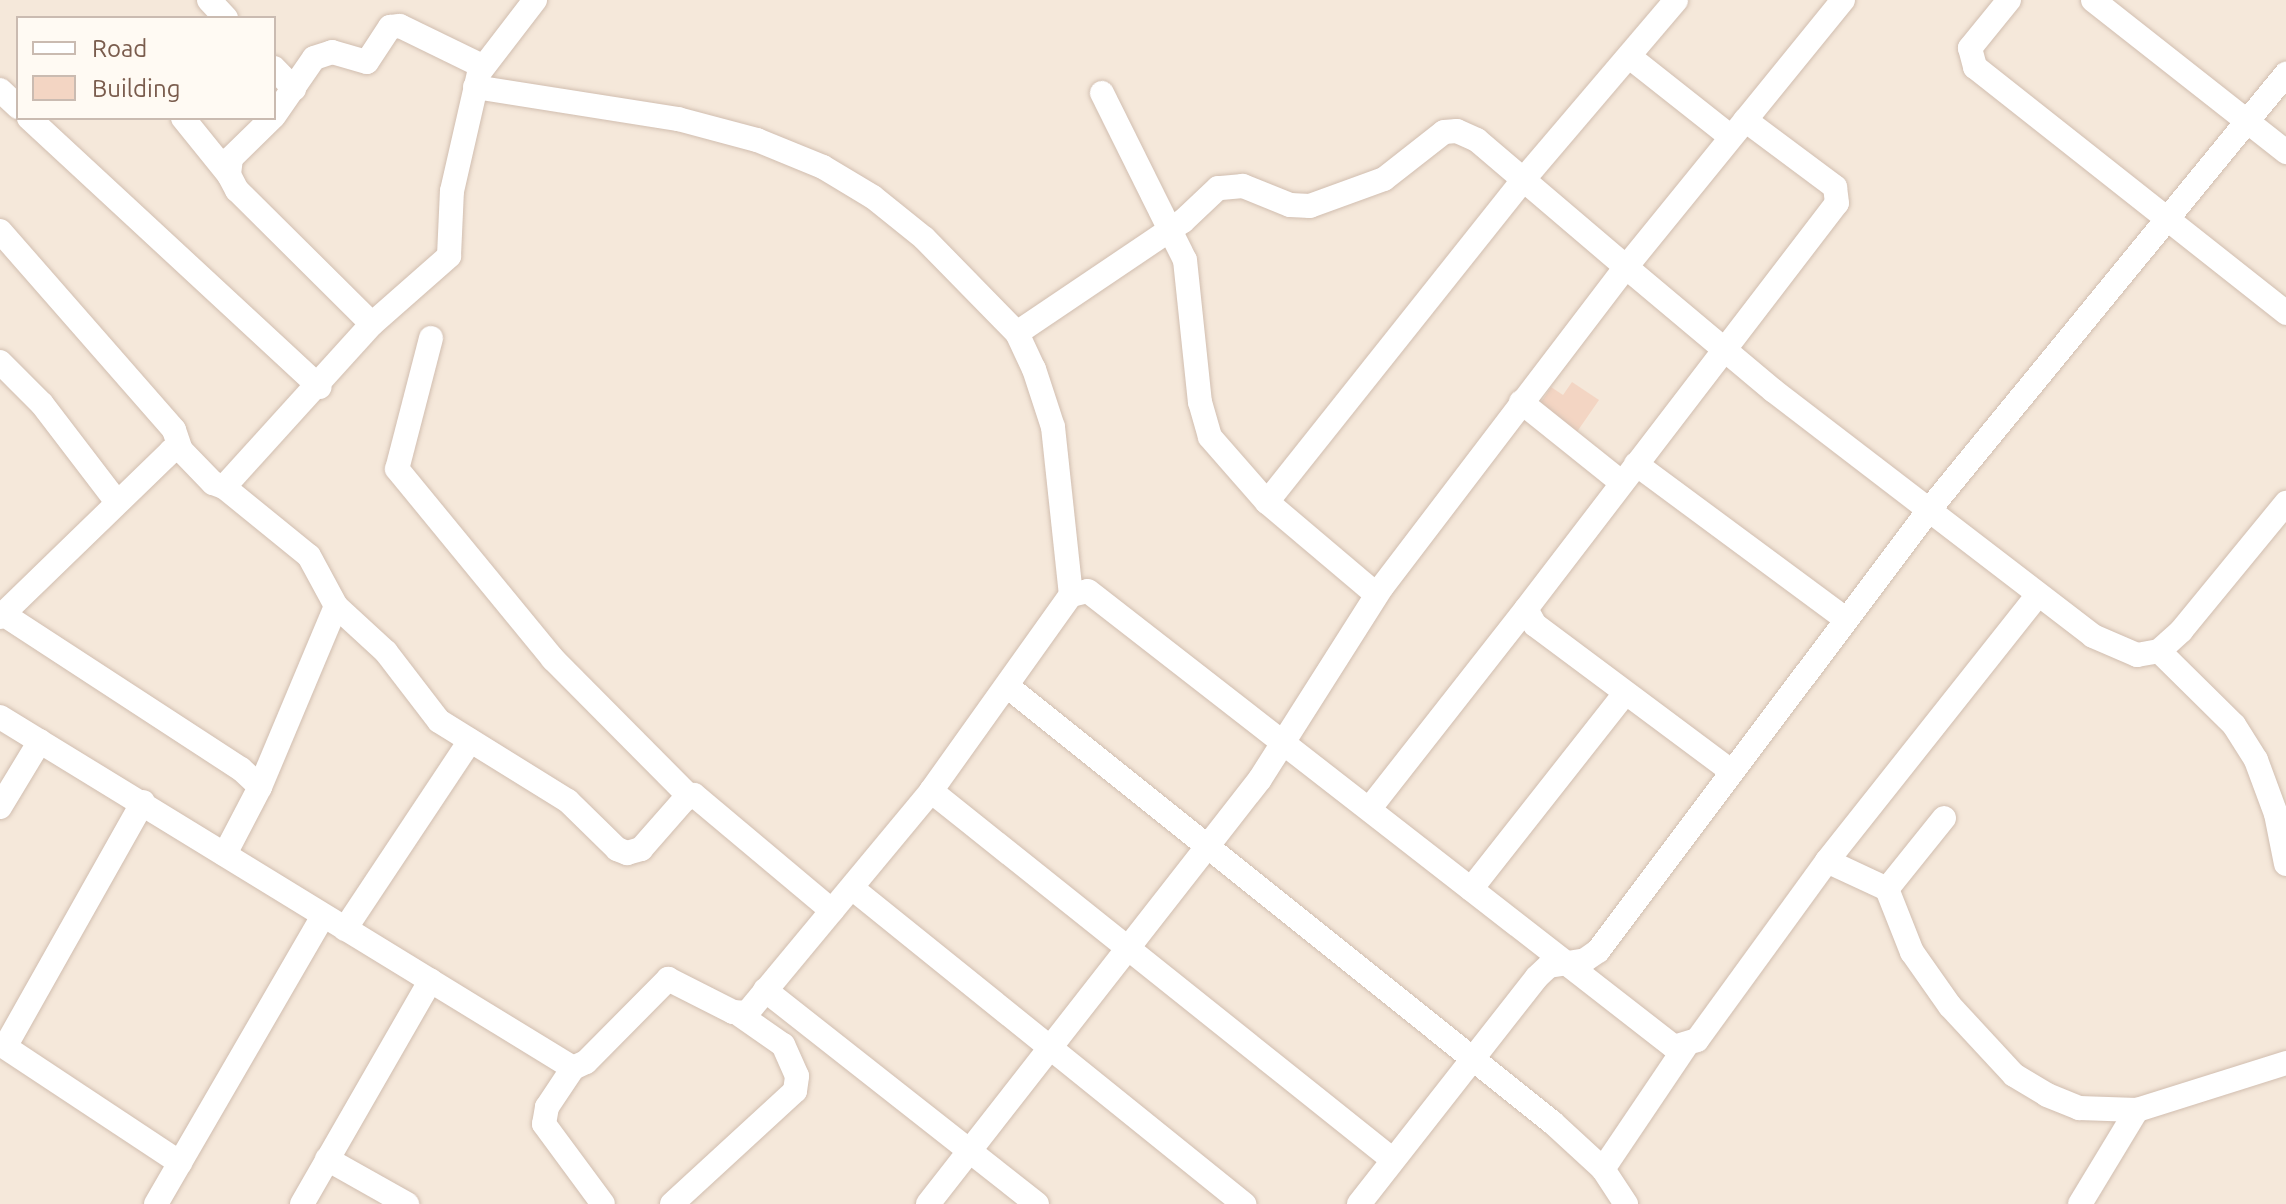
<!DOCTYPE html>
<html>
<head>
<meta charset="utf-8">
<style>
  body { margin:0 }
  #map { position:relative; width:2286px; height:1204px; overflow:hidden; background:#fdf6ec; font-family:Ubuntu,sans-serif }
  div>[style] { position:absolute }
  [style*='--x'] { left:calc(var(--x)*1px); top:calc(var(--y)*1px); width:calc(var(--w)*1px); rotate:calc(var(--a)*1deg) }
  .residential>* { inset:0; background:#f5e8da }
  .building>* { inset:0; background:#f3d5c3 }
  .roads { filter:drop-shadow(0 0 2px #d1beb0) drop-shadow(0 0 2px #d1beb0) }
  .minor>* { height:24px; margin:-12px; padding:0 12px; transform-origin:12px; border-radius:12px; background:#fff }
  span { translate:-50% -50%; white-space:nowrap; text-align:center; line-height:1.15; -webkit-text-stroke:6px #fffaf3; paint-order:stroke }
  .legend { position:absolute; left:16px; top:16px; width:260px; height:104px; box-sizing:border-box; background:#fffaf3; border:2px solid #cabbb1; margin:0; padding:10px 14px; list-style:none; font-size:24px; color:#7a5c4d }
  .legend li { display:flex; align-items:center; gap:16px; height:40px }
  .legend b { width:40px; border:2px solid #cabbb1 }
</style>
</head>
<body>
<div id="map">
  <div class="residential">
    <i style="clip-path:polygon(evenodd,0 0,2286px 0,2286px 1204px,0 1204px,0 0,18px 18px,274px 18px,274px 118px,18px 118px,18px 18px)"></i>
  </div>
  <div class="building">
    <i style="clip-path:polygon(1572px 382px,1599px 400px,1572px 439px,1534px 413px,1551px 387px,1563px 395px)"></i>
  </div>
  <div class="roads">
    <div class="minor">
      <i style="--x:209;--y:0;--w:25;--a:47"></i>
      <i style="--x:1843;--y:0;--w:344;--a:129.1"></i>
      <i style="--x:1626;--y:267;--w:193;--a:40"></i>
      <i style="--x:1774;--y:391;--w:195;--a:37.5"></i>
      <i style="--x:1929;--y:510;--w:564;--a:-50.69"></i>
      <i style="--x:2009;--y:0;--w:62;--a:129.1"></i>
      <i style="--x:1970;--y:48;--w:20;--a:75"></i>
      <i style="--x:1975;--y:67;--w:397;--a:38.3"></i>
      <i style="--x:2093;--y:0;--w:246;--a:38.2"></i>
      <i style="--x:1631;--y:58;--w:127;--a:38.3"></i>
      <i style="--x:274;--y:68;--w:29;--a:46"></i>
      <i style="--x:475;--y:87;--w:206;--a:9"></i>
      <i style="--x:678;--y:119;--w:82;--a:14.9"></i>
      <i style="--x:757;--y:140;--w:71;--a:22.2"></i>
      <i style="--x:823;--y:167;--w:58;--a:31"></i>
      <i style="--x:873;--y:197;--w:65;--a:38.8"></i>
      <i style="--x:924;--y:238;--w:133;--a:45.6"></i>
      <i style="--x:1017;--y:333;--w:40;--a:65"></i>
      <i style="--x:1034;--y:369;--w:61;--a:71.9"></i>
      <i style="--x:1053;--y:427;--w:169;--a:83.9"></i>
      <i style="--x:0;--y:90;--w:25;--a:43"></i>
      <i style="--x:1102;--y:93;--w:186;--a:63.6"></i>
      <i style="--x:1185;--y:260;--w:143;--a:84"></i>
      <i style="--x:1200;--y:402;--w:36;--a:74"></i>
      <i style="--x:1210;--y:437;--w:86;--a:48.8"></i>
      <i style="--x:1267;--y:502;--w:143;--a:40.2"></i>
      <i style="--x:274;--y:116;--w:70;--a:-55.4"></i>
      <i style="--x:314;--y:58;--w:19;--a:-18"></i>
      <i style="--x:332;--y:52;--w:36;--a:16"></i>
      <i style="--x:367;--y:62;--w:42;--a:-56.7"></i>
      <i style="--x:390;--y:27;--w:10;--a:-6"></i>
      <i style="--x:400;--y:26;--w:91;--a:26"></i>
      <i style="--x:29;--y:118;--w:396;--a:42.8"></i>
      <i style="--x:183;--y:118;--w:73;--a:51.1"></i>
      <i style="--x:272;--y:118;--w:57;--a:135.7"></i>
      <i style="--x:231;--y:158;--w:17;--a:97"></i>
      <i style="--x:229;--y:175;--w:17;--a:62"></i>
      <i style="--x:237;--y:190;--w:190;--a:44.8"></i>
      <i style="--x:0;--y:231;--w:264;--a:48.8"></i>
      <i style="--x:174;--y:430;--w:21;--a:71"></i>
      <i style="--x:431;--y:338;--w:135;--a:104.5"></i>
      <i style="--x:397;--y:469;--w:246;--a:50.6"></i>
      <i style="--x:553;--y:659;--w:193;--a:45.2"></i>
      <i style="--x:0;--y:362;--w:59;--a:45"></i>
      <i style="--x:42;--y:404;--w:123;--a:52.6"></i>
      <i style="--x:1521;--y:402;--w:129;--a:38.7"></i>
      <i style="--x:1636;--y:464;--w:259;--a:36.5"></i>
      <i style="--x:224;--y:487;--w:109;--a:39.1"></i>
      <i style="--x:309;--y:556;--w:57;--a:61.6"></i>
      <i style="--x:336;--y:606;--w:68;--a:42.6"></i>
      <i style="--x:386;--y:652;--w:87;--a:52.5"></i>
      <i style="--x:439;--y:721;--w:152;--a:31.8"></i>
      <i style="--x:568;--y:801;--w:69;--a:44.4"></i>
      <i style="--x:617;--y:849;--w:11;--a:22"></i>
      <i style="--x:627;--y:853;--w:15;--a:-16"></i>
      <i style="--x:641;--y:849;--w:65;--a:-48.7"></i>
      <i style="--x:684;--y:800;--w:11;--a:-27"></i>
      <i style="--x:694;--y:795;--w:180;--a:40"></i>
      <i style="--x:1267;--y:502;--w:411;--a:-51.5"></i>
      <i style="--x:1523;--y:180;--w:236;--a:-49.6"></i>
      <i style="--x:3;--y:614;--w:284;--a:33.1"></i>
      <i style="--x:241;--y:769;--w:26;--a:43"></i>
      <i style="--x:260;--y:787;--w:76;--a:117.6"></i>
      <i style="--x:0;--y:617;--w:238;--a:-44.1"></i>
      <i style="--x:171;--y:451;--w:10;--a:-6"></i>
      <i style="--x:181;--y:450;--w:46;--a:45.9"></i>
      <i style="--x:213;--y:483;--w:12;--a:20"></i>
      <i style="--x:224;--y:487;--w:220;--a:-47.8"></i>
      <i style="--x:372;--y:324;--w:103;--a:-41.4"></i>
      <i style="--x:449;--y:256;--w:65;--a:-87.4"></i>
      <i style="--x:452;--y:191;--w:121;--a:-77.1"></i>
      <i style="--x:479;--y:73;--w:92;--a:-52.5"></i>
      <i style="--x:2159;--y:651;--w:105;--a:44.6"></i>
      <i style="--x:2234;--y:725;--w:41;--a:57.8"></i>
      <i style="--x:2256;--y:760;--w:58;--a:69.7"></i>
      <i style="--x:2276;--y:814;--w:51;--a:78.7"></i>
      <i style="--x:1007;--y:686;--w:699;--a:38.67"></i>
      <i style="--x:1553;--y:1123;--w:68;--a:42.6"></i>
      <i style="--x:1603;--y:1169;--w:42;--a:56.7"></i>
      <i style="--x:0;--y:717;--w:672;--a:31.49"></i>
      <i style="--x:573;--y:1068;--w:14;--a:-25"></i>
      <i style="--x:586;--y:1062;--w:117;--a:-45.3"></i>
      <i style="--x:668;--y:979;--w:73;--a:26.9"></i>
      <i style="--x:733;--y:1012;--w:14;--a:4"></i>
      <i style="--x:747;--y:1013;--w:288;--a:-50.3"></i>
      <i style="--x:931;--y:791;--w:241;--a:-54.5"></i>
      <i style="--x:1071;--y:595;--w:17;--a:-13"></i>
      <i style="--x:1088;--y:591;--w:743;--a:37.89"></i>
      <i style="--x:1674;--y:1047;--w:24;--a:-17"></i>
      <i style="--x:1697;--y:1040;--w:221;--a:-54"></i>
      <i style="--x:1827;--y:861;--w:340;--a:-51.6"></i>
      <i style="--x:1731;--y:771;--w:244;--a:-143.3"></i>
      <i style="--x:1535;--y:625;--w:18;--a:-119"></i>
      <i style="--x:1526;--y:609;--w:511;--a:-52.55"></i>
      <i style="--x:1837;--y:203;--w:16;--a:-97"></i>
      <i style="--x:1835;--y:187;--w:112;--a:-143.3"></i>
      <i style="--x:260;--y:787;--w:196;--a:-67.2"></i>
      <i style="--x:931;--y:791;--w:591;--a:38.61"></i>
      <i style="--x:143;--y:802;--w:281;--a:119.4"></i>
      <i style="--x:5;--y:1047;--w:210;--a:33.5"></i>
      <i style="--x:0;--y:807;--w:77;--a:-58.8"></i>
      <i style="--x:1370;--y:808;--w:253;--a:-51.9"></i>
      <i style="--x:1827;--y:861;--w:66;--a:25"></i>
      <i style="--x:1887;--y:889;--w:91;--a:-51.2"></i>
      <i style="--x:852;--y:888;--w:504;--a:38.87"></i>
      <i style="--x:1471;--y:889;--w:249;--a:-51.8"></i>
      <i style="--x:1887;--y:889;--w:68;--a:68.4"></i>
      <i style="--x:1912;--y:952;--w:66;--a:54.9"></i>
      <i style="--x:1950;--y:1006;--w:94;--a:47.2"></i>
      <i style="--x:2014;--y:1075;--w:39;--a:31"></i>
      <i style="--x:2047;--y:1095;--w:35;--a:22"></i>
      <i style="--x:2079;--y:1108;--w:58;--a:2"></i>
      <i style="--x:2137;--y:1110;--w:156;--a:-17.5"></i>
      <i style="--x:345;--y:929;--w:226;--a:-56.4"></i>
      <i style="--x:765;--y:990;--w:346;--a:38.2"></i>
      <i style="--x:573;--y:1068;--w:47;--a:123.7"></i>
      <i style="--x:547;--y:1107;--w:17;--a:100"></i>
      <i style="--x:544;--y:1124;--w:99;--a:53.6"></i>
      <i style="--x:327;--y:1159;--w:92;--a:29.4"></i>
      <i style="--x:1603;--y:1169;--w:148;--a:-56"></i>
      <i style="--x:156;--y:1204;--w:333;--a:-59.9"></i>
      <i style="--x:302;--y:1204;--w:258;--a:-60.1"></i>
      <i style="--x:672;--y:1204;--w:167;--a:-42.6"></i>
      <i style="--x:795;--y:1091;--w:15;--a:-82"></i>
      <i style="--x:797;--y:1076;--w:34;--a:-114"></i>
      <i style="--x:783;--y:1045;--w:52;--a:-145.1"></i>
      <i style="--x:928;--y:1204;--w:539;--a:-52"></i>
      <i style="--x:1260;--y:779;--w:227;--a:-57.6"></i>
      <i style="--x:1382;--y:587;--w:402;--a:-52.7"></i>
      <i style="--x:1626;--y:267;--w:196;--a:-139.6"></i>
      <i style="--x:1477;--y:140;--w:22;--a:-156"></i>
      <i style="--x:1457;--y:131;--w:13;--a:176"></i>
      <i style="--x:1444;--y:132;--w:76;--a:141.9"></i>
      <i style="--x:1384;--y:179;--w:79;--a:160"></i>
      <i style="--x:1310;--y:206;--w:20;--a:-177"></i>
      <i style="--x:1290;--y:205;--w:51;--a:-158"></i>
      <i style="--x:1243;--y:186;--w:25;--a:175"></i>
      <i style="--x:1218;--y:188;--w:48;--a:136.7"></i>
      <i style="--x:1183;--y:221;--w:200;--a:146"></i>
      <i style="--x:1359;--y:1204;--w:288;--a:-51.9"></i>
      <i style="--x:1537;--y:977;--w:16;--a:-43"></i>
      <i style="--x:1549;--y:966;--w:36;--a:-9"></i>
      <i style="--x:1585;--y:960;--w:16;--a:-35"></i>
      <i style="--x:1598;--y:951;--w:551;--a:-53.11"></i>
      <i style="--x:1929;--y:510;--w:207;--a:37.5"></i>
      <i style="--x:2093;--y:636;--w:48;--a:23.4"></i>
      <i style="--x:2137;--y:655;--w:22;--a:-10"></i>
      <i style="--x:2159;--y:651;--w:30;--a:-42"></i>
      <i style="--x:2181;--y:631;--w:166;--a:-50.6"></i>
      <i style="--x:2080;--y:1204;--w:110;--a:-58.8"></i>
    </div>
  </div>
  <ul class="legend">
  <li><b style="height:10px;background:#fff"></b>Road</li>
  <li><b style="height:22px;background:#f3d5c3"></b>Building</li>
  </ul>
</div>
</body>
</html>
